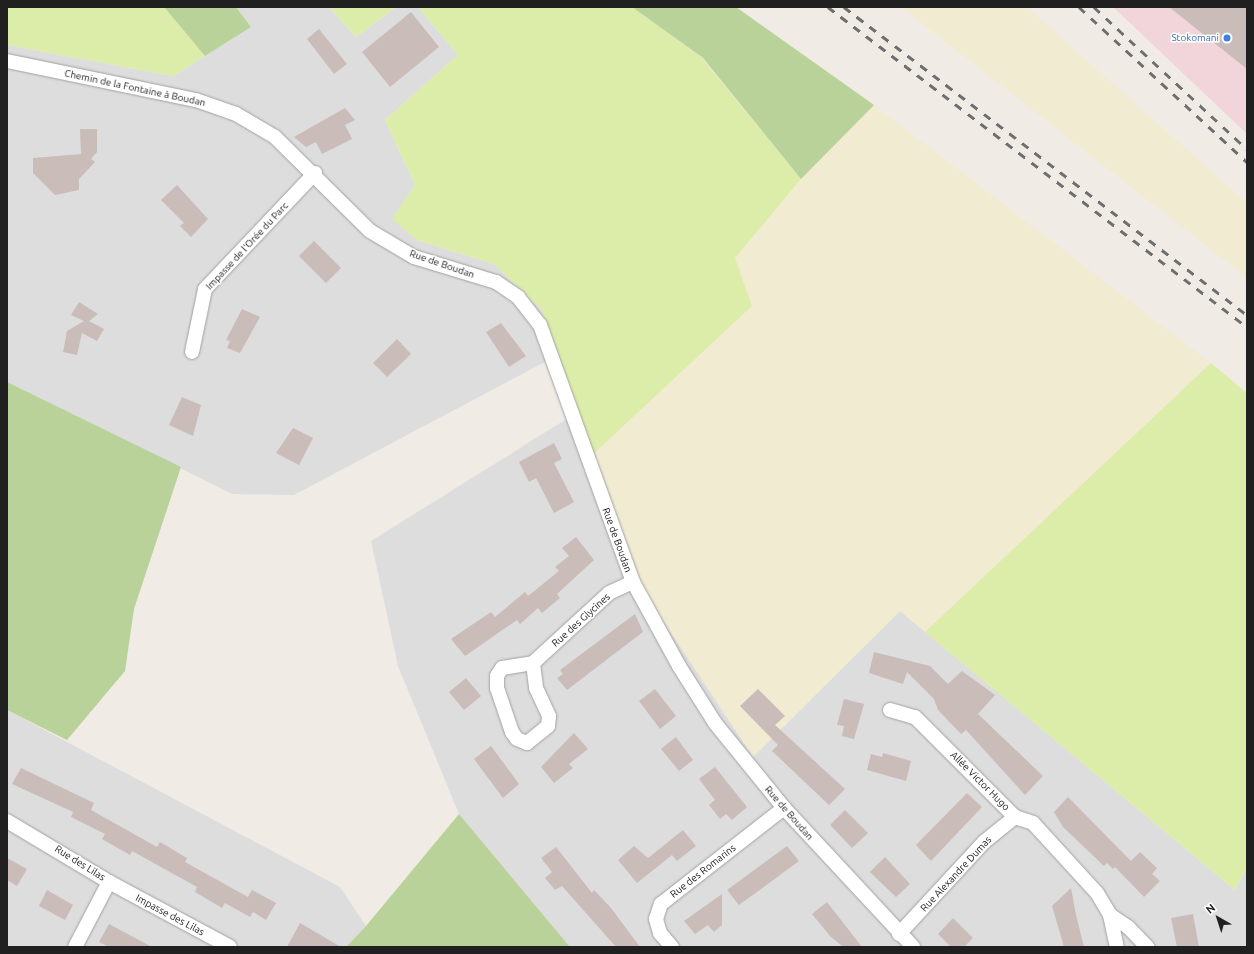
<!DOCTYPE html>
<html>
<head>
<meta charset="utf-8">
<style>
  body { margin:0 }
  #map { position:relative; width:1254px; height:954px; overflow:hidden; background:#f1ebe6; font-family:Ubuntu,sans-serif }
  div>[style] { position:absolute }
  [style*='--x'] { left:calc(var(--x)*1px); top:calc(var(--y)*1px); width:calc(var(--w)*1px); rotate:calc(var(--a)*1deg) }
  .residential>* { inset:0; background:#dedddd }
  .commercial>* { inset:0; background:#f2d5db }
  .farmland>* { inset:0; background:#f0ebd1 }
  .grass>* { inset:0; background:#dcedaa }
  .forest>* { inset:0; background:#b8d299 }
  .building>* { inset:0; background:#c9bcb9 }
  .roads { filter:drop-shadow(0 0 1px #a1a1a1) drop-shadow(0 0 1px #a1a1a1) }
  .street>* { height:14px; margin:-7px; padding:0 7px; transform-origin:7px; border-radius:7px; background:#fff }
  .rail>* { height:3px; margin-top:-1.5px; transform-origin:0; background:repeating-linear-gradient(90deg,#6e6e6e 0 8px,transparent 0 16px) }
  .dots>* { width:11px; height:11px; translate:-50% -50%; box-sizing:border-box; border:2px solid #fff; border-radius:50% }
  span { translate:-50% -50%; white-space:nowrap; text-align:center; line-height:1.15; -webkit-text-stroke:3px #fff; paint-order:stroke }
  .shop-label { font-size:10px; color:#366cbe }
  .right { translate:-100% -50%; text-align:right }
  .street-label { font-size:10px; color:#202020 }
  .frame { position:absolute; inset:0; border:8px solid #202020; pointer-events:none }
  .north { position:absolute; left:1198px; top:898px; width:40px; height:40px; -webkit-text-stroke:3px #fff; paint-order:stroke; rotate:321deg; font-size:11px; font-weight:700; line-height:16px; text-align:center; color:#202020 }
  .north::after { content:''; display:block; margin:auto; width:14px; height:18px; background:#202020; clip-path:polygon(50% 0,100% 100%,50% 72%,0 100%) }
</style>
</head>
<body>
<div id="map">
  <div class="residential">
    <i style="clip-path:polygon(236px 7px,329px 7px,356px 37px,396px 7px,418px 7px,458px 55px,385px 120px,415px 185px,417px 240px,494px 264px,541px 309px,558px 355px,294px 495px,232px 494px,7px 382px,7px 45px,173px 76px,251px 27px)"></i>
    <i style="clip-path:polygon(576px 413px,753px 757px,900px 611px,1235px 890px,1247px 866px,1247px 947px,570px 947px,459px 814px,398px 666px,371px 541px)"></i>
    <i style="clip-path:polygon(7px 710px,340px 887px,366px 926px,346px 947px,7px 947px)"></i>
  </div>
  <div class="commercial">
    <i style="clip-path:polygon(1113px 7px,1247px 7px,1247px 134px)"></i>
  </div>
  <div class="farmland">
    <i style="clip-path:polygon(901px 7px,1027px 7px,1247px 203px,1247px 278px)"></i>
    <i style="clip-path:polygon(874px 105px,1211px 363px,925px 632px,900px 611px,753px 757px,646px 595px,589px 458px,752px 306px,735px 258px,801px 179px)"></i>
  </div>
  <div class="grass">
    <i style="clip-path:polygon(7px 7px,164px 7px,205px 56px,173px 76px,7px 45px)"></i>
    <i style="clip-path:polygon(329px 7px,396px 7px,356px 37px)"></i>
    <i style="clip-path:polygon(418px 7px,632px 7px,702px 58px,801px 179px,735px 258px,752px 306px,589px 458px,541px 309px,494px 264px,417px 240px,392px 219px,415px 185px,385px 120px,458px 55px)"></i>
    <i style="clip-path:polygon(1211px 363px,1247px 393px,1247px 866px,1235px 890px,925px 632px)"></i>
  </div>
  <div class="forest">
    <i style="clip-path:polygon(164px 7px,236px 7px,251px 27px,205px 56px)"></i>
    <i style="clip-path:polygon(632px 7px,736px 7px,874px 105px,801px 179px,703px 58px)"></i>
    <i style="clip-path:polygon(7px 382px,181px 467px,134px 609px,125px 671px,67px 740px,7px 710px)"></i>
    <i style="clip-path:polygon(459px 814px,570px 947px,346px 947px,366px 926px)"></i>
  </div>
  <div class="building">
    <i style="clip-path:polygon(1169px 7px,1247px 7px,1247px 69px)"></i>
    <i style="clip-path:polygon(411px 12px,439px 47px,390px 87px,362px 52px)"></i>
    <i style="clip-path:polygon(319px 29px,347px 64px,334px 74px,307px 39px)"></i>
    <i style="clip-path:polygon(345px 108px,355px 120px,345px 125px,352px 139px,322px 154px,316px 142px,306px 147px,294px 137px)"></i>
    <i style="clip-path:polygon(80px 129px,97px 129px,97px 152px,91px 159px,95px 162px,79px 179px,79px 190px,55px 195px,33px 173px,33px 158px,81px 154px)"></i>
    <i style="clip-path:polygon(177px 185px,208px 219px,191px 237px,180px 226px,184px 223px,161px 200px)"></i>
    <i style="clip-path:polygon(314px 241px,341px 268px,326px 283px,299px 256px)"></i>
    <i style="clip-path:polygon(79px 302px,98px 314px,89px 321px,104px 329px,97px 341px,82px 333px,77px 355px,63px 352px,67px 331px,84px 321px,71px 315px)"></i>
    <i style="clip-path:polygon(242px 309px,260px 317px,240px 353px,227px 348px,230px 341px,226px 340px)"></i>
    <i style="clip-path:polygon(501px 323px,526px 356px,509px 367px,486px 332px)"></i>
    <i style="clip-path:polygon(397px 339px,411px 354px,387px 377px,373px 363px)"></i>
    <i style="clip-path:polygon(182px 397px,201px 405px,193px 436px,169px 425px)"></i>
    <i style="clip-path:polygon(293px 428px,313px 438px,299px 465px,276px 453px)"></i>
    <i style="clip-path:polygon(554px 443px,562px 459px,554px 463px,574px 502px,554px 513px,536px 478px,529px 482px,519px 462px)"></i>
    <i style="clip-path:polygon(576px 537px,594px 560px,557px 594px,560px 598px,542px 613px,538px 608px,520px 624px,517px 620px,465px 656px,451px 639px,491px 612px,495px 617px,525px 592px,528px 596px,559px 571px,555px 567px,569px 556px,562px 548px)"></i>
    <i style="clip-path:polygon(635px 614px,643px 632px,567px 690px,557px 678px,563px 674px,560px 670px)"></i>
    <i style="clip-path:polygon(874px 652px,930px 666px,948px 684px,962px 671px,995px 695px,978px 714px,1043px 776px,1025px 795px,966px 730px,961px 734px,938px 710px,934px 699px,907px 672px,903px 684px,869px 673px)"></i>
    <i style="clip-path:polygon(466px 678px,481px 696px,464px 710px,449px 692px)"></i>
    <i style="clip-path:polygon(655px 689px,676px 716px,660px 729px,639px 701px)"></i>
    <i style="clip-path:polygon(758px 689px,785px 716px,775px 725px,845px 789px,829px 805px,772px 751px,778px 745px,740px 706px)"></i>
    <i style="clip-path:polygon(844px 699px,864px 704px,854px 739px,842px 736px,844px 726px,837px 725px)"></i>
    <i style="clip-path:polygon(574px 733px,588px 749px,569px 764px,573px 768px,554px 783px,541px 767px)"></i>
    <i style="clip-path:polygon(676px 737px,693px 760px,679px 771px,661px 749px)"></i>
    <i style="clip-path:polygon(491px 746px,519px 784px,503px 798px,474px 759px)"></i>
    <i style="clip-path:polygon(883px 753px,911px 761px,906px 781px,867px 770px,871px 754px,882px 757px)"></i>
    <i style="clip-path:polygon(715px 767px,747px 807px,732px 820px,726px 814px,720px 819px,709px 805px,715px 800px,699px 779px)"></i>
    <i style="clip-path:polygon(21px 768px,94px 803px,91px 810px,157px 847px,160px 842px,187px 858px,185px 862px,248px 897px,252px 890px,276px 903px,266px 920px,253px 912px,250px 917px,225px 903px,222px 908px,195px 892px,197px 887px,132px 851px,130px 855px,102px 839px,105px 834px,71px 817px,73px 812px,12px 784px)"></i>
    <i style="clip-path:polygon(967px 793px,982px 807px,931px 861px,916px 845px)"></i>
    <i style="clip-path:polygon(1068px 797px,1131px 861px,1140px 852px,1157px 868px,1152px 874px,1160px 881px,1144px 897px,1115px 867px,1113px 869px,1107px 863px,1104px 866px,1063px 827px,1054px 812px)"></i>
    <i style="clip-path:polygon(845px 810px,868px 833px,852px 848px,830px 825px)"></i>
    <i style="clip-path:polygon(683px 830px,696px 846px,677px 861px,672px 855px,637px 883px,618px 860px,634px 846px,648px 858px)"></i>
    <i style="clip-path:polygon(787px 846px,799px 861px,739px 905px,727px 890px)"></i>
    <i style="clip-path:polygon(556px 847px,592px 893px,594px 890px,611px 908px,640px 947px,616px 947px,562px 886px,555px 890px,545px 878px,552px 872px,541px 858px)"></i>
    <i style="clip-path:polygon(885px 857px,910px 884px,896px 897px,870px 872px)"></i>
    <i style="clip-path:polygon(7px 858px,27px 869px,17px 886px,7px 880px)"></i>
    <i style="clip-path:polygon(1071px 888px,1076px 915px,1084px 947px,1064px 947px,1052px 906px)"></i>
    <i style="clip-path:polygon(47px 890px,73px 905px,65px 920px,39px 906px)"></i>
    <i style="clip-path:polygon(722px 894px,722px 925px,714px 932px,708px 925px,695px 934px,684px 921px)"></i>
    <i style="clip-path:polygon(827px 902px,862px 947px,843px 947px,830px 936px,812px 914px)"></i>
    <i style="clip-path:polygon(1193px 914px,1199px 947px,1177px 947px,1171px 918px)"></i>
    <i style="clip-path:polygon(953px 918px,973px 938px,964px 947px,951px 947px,938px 934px)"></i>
    <i style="clip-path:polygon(300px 923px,341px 947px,287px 947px)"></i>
    <i style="clip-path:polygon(109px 924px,152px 947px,109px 947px,99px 942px)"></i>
  </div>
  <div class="roads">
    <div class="street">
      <i style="--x:7;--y:61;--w:193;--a:11.7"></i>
      <i style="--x:196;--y:100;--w:42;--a:19.3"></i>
      <i style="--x:236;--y:114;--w:45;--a:30.5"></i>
      <i style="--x:275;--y:137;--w:134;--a:44.7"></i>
      <i style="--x:370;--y:231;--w:51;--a:30.6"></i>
      <i style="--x:414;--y:257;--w:86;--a:17"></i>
      <i style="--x:496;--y:282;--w:27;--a:34"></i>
      <i style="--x:518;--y:297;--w:36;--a:52"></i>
      <i style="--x:540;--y:325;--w:273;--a:70.1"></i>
      <i style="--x:633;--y:582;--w:96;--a:61.3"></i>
      <i style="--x:679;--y:666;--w:67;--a:57.7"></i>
      <i style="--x:715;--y:723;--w:109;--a:50.9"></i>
      <i style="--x:784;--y:808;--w:190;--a:47.1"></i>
      <i style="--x:192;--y:352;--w:64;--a:-78.3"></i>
      <i style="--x:205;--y:289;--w:160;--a:-46.5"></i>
      <i style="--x:533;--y:663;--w:25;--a:83"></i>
      <i style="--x:536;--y:688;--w:31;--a:65"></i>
      <i style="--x:549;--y:716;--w:10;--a:96"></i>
      <i style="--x:548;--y:726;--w:27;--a:141"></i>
      <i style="--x:527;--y:743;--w:11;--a:-158"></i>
      <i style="--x:517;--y:739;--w:9;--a:-126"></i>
      <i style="--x:512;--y:732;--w:46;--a:-108.8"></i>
      <i style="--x:497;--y:688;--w:12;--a:-90"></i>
      <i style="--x:497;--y:676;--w:9;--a:-58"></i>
      <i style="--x:502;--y:668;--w:31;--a:-9"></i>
      <i style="--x:533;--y:663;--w:103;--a:-42.6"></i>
      <i style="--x:609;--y:593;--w:26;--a:-25"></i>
      <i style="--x:890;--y:710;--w:26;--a:16"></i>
      <i style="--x:915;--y:717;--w:141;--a:45"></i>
      <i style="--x:1015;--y:817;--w:19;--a:18"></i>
      <i style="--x:1033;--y:823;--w:95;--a:47.6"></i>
      <i style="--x:1097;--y:893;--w:26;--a:59"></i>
      <i style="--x:1110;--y:915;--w:22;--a:34"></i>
      <i style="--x:1128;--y:927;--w:28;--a:46"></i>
      <i style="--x:7;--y:821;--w:119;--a:30.9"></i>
      <i style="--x:109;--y:882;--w:73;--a:117.6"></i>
      <i style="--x:109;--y:882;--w:137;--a:28.2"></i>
      <i style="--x:1110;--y:915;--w:33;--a:78"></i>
      <i style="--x:899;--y:934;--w:125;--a:-47.3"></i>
      <i style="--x:984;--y:842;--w:40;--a:-39"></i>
      <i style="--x:672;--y:947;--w:18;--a:-131"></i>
      <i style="--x:660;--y:933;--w:15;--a:-106"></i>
      <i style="--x:656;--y:919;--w:16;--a:-72"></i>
      <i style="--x:661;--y:904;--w:156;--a:-38"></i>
    </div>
  </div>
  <div class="rail">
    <i style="--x:828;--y:7;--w:527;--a:37.37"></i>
    <i style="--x:844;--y:7;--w:507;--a:37.39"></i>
    <i style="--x:1079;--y:7;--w:229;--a:42.7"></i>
    <i style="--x:1094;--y:7;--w:209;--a:42.9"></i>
  </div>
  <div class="dots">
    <i style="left:1227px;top:38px;background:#3f7fe0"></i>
  </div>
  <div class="shop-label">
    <span class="right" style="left:1219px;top:38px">Stokomani</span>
  </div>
  <div class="street-label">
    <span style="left:135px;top:88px;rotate:12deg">Chemin de la Fontaine à Boudan</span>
    <span style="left:247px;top:246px;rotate:-47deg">Impasse de l'Orée du Parc</span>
    <span style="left:442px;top:264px;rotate:19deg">Rue de Boudan</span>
    <span style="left:617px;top:540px;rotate:70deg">Rue de Boudan</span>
    <span style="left:581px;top:620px;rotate:-42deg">Rue des Glycines</span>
    <span style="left:980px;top:781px;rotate:45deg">Allée Victor Hugo</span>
    <span style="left:789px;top:813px;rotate:49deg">Rue de Boudan</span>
    <span style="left:80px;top:863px;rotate:32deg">Rue des Lilas</span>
    <span style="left:703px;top:871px;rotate:-38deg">Rue des Romarins</span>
    <span style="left:956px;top:874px;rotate:-47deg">Rue Alexandre Dumas</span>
    <span style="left:170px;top:915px;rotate:28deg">Impasse des Lilas</span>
  </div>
  <div class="frame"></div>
  <div class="north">N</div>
</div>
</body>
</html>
